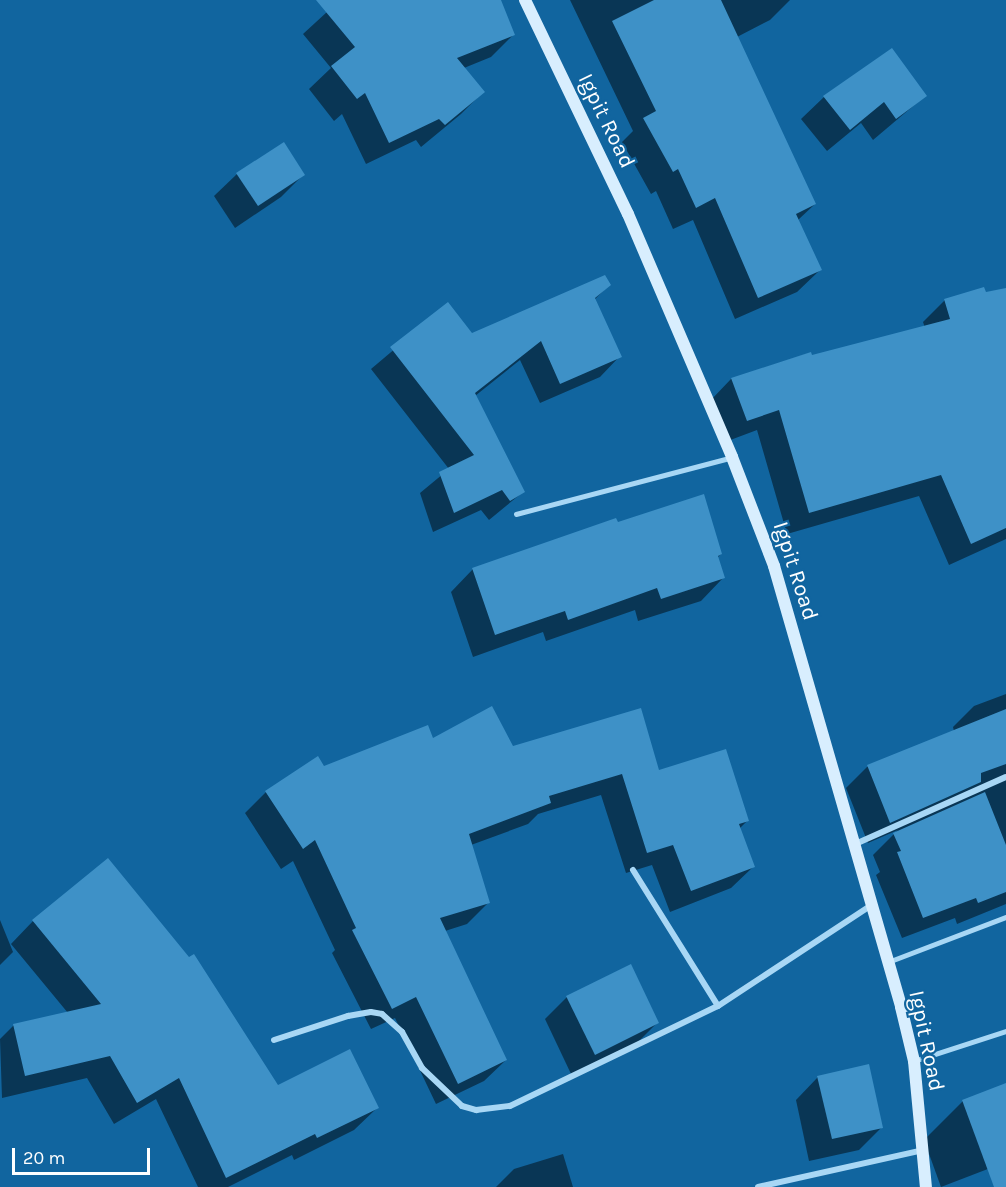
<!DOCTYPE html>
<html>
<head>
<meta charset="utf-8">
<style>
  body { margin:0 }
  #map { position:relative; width:1006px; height:1187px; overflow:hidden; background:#11659f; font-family:Karla,sans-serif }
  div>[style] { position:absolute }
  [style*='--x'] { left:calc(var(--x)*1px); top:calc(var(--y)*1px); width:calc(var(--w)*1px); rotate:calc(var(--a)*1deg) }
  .shadow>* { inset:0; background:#0007 }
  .building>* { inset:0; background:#3e91c7 }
  .lane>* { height:4.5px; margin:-2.25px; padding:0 2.25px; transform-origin:2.25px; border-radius:2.25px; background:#a8d7f5 }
  .street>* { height:6px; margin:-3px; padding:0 3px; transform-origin:3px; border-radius:3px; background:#a8d7f5 }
  .secondary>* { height:12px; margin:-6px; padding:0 6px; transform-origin:6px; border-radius:6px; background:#d8eefe }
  span { translate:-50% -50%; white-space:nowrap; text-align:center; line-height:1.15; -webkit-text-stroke:4.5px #11659f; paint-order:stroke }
  .street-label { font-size:22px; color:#fff }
  .scale { position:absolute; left:12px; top:1148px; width:138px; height:27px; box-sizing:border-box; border:3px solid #fff; border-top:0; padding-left:8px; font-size:18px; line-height:21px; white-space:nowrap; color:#fff; -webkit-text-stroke:4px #11659f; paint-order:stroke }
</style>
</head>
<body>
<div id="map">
  <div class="shadow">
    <i style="clip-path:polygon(340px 0,488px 0,513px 35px,491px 57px,464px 68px,483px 92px,461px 114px,421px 147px,416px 140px,366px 164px,342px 114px,334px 121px,309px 89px,331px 68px,303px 34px)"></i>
    <i style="clip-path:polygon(570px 0,790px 0,770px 20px,737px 37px,815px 204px,798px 220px,820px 270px,797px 292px,735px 319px,693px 220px,673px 229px,656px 191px,651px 194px,622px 142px,633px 131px)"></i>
    <i style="clip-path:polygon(891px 50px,925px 96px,873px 140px,861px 123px,827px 151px,801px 119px,824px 97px)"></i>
    <i style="clip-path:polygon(283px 144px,303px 175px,281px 197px,235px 228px,214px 196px,237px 174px)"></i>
    <i style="clip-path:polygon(609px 285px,594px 300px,620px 356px,600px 377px,540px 403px,520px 360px,475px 396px,523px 492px,489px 520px,481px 510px,433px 532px,420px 493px,449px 469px,371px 369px,448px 304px,472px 334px)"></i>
    <i style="clip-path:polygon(1006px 289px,1006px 539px,949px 565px,919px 496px,787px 534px,757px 430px,725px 442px,710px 401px,731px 379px,810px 353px,812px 357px,925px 328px,923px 322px,945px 300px)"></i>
    <i style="clip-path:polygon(617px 524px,721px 554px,717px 558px,723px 578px,701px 601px,638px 621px,635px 610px,546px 641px,543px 632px,473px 657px,451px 592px,473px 569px)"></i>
    <i style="clip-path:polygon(1006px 694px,1006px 904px,957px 924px,955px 918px,902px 938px,876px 875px,880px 872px,873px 855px,898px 830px,868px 843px,846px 788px,867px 767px,954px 731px,953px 727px,974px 706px)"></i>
    <i style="clip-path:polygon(432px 740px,513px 748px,658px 772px,748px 820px,739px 829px,753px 867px,731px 888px,670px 912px,652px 865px,626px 873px,601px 795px,538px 814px,528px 824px,471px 845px,488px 903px,467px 924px,445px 931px,506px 1060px,484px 1081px,436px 1104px,395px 1018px,371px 1029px,332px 953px,335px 950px,293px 861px,281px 869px,245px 813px,266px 792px,324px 768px)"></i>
    <i style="clip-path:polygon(0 920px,13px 952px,0 965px)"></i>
    <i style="clip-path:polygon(33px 921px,278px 1087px,377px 1108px,354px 1130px,294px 1160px,292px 1155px,228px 1187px,198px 1187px,156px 1099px,114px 1124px,87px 1078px,2px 1098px,0 1039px,13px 1026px,68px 1013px,11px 944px)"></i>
    <i style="clip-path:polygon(567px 997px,657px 1023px,635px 1045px,572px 1076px,545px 1019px)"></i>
    <i style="clip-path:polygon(818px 1077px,882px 1127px,859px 1150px,809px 1161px,796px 1100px)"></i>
    <i style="clip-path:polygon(1006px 1085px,1006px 1162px,941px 1187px,924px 1140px,963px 1101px)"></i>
    <i style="clip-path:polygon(563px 1154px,573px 1187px,496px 1187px,514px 1169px)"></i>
  </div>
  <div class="building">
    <i style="clip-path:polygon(316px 0,501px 0,515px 35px,457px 58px,485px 92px,445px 125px,439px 119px,389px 143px,365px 93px,357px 99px,331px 66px,355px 47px)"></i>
    <i style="clip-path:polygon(654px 0,721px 0,816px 204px,796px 214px,822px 270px,758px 298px,715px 198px,696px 208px,678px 169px,673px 172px,643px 118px,656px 111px,612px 21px)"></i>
    <i style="clip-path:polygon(892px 48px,927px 96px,896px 119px,884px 102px,850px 130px,823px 96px)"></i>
    <i style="clip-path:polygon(284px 142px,305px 175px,258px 206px,236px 173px)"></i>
    <i style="clip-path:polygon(605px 275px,611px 285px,595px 298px,622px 357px,560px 384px,541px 341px,475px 393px,525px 492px,510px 501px,502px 490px,454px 513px,439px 472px,474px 455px,390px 347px,448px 302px,472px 333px)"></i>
    <i style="clip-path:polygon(984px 287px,986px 292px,1006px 288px,1006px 528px,971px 544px,941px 475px,809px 513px,779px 410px,747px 421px,731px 378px,811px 352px,812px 355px,950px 319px,944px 299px)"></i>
    <i style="clip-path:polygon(704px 494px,722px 554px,718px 556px,725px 578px,661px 599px,657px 588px,568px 620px,565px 611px,495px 635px,472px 568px,616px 518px,618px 522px)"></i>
    <i style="clip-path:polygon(492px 706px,513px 746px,641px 708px,659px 770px,726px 749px,749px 821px,739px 824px,755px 867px,691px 891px,673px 845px,647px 853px,622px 774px,549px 796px,551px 803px,469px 834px,490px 903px,440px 918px,507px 1060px,458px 1084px,416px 997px,392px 1009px,352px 930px,356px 928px,315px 840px,303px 849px,265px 791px,318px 756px,324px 766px,428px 725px,433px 738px)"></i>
    <i style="clip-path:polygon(1006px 709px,1006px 764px,981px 773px,981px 782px,890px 823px,867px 765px)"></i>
    <i style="clip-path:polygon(985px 792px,1006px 845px,1006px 892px,978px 903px,976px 898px,923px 918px,897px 852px,901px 851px,893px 833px)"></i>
    <i style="clip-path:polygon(108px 858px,189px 957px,194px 954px,278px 1085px,350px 1049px,379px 1108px,317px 1138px,315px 1134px,226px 1178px,179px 1078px,137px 1103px,110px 1056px,25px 1076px,13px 1024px,101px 1004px,32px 920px)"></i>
    <i style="clip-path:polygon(631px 964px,659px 1023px,595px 1055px,566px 996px)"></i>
    <i style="clip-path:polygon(869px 1064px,883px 1128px,832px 1139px,817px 1076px)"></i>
    <i style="clip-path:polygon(1006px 1083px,1006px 1187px,994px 1187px,962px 1100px)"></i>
  </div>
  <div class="lane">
    <i style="--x:516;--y:514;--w:221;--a:-14.7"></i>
    <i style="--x:888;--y:962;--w:126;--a:-20.9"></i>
    <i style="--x:914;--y:1061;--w:97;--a:-18.1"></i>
  </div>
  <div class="street">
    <i style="--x:853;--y:845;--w:167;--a:-24"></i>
    <i style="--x:633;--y:870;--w:160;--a:58"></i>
    <i style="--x:274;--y:1040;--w:78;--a:-18"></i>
    <i style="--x:348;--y:1016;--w:23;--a:-10"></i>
    <i style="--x:371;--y:1012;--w:11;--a:10"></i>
    <i style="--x:382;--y:1014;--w:27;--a:42"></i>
    <i style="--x:402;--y:1032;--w:41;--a:60.9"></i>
    <i style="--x:422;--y:1068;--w:55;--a:43.5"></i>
    <i style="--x:462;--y:1106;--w:15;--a:16"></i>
    <i style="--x:476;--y:1110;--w:34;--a:-7"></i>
    <i style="--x:510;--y:1106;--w:231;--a:-25.7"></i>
    <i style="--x:718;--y:1006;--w:182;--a:-33.3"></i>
    <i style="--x:758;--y:1187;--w:169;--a:-12.6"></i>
  </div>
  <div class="secondary">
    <i style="--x:525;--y:0;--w:237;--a:64.3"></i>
    <i style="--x:628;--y:214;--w:264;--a:66.8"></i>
    <i style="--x:732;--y:457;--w:117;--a:68.9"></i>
    <i style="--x:774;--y:566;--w:459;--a:73.9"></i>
    <i style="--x:901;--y:1007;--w:56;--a:76.5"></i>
    <i style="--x:914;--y:1061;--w:127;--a:84.6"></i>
  </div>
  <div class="street-label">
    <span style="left:606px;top:121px;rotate:64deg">Igpit Road</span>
    <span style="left:795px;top:571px;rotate:72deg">Igpit Road</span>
    <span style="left:926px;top:1041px;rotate:78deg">Igpit Road</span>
  </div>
  <div class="scale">20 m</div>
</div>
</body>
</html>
